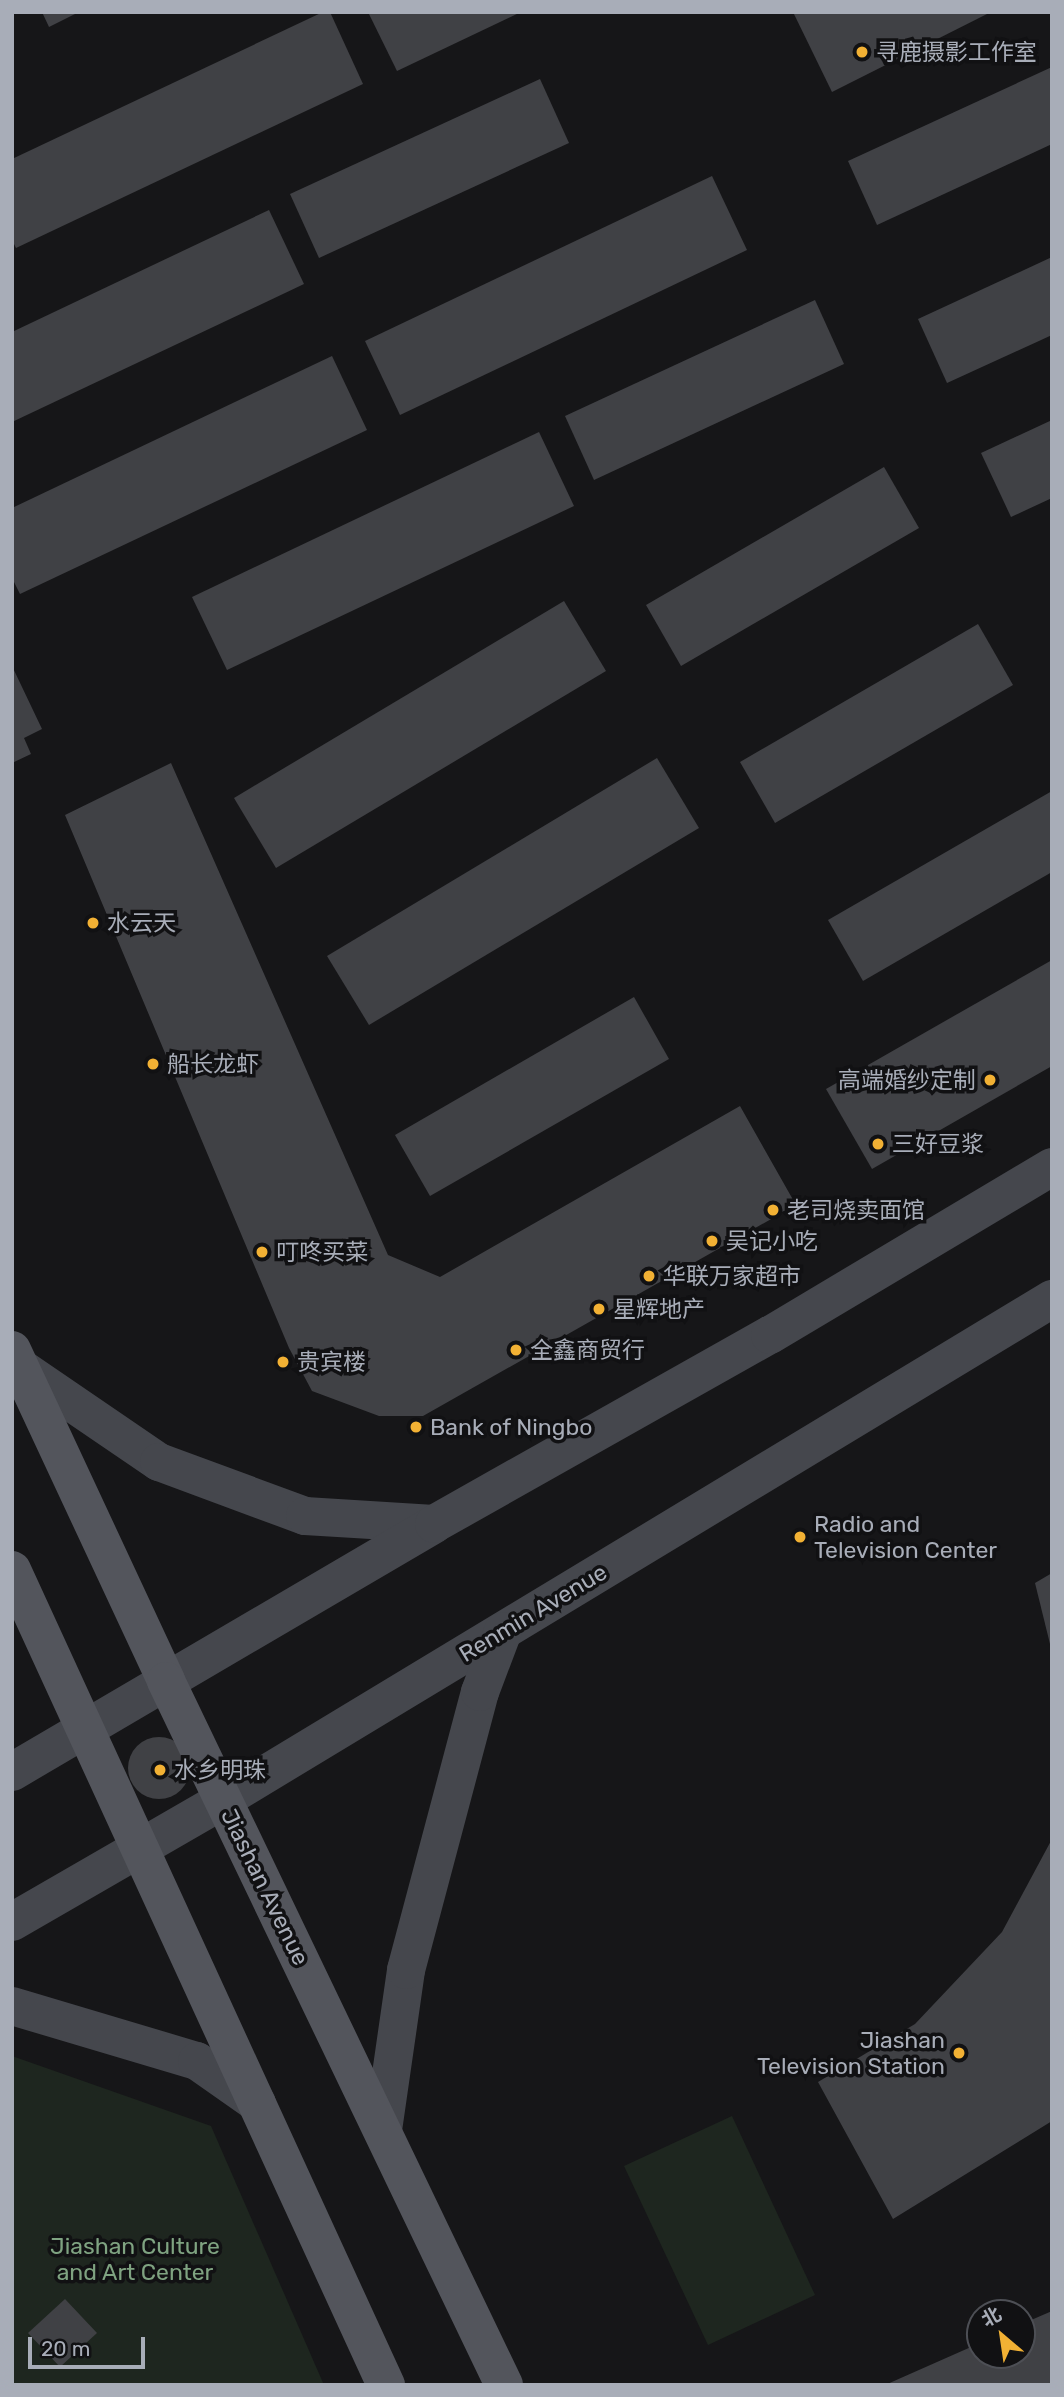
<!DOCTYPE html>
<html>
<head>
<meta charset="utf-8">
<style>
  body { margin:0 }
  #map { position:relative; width:1064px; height:2397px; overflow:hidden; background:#161618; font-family:Rubik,"Noto Sans SC",sans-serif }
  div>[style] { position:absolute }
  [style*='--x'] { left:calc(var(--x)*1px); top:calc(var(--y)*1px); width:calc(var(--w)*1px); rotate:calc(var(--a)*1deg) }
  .green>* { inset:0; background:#1e261f }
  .building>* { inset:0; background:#404145 }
  .round { border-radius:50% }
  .secondary>* { height:38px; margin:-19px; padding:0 19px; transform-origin:19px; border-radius:19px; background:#45474d }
  .primary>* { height:38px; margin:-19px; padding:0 19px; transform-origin:19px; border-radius:19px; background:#53555c }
  .dots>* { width:19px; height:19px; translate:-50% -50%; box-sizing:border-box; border:4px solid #111113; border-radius:50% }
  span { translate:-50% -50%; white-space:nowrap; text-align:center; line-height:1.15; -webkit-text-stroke:7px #111113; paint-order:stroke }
  .poi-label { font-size:23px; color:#a8adb8 }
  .left { translate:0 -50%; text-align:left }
  .right { translate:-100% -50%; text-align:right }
  .street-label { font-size:23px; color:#a8adb8 }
  .park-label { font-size:23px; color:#7fa381 }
  .frame { position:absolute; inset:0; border:14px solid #a8adb8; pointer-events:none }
  .north { position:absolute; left:966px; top:2299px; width:70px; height:70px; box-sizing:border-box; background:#111113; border:2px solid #4d4f55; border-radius:50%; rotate:331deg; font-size:19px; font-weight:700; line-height:28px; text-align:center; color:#a8adb8 }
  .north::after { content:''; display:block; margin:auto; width:24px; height:32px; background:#f2b134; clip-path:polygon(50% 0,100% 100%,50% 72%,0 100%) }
  .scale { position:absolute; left:28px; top:2337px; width:117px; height:32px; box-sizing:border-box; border:4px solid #a8adb8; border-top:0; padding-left:9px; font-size:21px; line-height:24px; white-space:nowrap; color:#a8adb8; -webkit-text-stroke:5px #111113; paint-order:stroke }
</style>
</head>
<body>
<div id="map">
  <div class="green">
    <i style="clip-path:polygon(12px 2056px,211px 2126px,324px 2385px,12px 2385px)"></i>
    <i style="clip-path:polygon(732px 2116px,815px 2295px,708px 2345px,624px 2166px)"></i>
  </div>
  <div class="building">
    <i style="clip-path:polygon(42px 12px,79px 12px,49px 27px)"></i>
    <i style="clip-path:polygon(323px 12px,330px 12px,363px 84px,16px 248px,12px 240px,12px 159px)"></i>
    <i style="clip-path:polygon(368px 12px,521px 12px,397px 71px)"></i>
    <i style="clip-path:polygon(793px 12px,991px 12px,832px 92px)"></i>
    <i style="clip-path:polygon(1052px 67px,1052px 144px,877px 225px,848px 161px)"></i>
    <i style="clip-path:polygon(540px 79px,569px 143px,319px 258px,290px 194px)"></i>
    <i style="clip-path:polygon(712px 176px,747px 250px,400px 415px,365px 341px)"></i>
    <i style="clip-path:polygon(269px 210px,304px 284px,12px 422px,12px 332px)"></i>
    <i style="clip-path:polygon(1052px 257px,1052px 335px,947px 383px,918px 319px)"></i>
    <i style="clip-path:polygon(815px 300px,844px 364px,594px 480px,565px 416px)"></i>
    <i style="clip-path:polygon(332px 356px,367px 430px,20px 594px,12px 578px,12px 508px)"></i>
    <i style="clip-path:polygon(1052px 420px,1052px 498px,1011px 517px,981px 453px)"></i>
    <i style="clip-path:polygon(539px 432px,574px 506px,227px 670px,192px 597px)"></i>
    <i style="clip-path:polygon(884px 467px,919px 528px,681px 666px,646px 605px)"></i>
    <i style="clip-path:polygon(564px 601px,606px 671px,276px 868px,234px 798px)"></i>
    <i style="clip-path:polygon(978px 624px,1013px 685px,775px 823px,740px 762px)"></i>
    <i style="clip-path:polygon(12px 666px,42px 729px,24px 738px,31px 754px,12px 763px)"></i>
    <i style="clip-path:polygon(657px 758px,699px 828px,369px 1025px,327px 956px)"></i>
    <i style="clip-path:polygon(171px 763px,388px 1255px,440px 1277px,740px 1106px,796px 1205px,423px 1416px,379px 1416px,312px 1391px,289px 1348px,65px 815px)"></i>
    <i style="clip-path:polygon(1052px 791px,1052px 872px,863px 981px,828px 920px)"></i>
    <i style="clip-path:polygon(1052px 960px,1052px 1066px,872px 1169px,826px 1089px)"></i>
    <i style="clip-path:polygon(634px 997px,669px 1059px,430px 1196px,395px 1135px)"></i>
    <i style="clip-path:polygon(1052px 1573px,1052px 1648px,1051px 1648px,1035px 1583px)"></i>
    <i class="round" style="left:128px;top:1737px;width:62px;height:62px"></i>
    <i style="clip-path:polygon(1052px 1839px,1052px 2121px,893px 2219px,818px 2082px,915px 2024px,1002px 1932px)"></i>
    <i style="clip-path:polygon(65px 2299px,97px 2333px,60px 2367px,28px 2333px)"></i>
    <i style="clip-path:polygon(1052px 2311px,1052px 2385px,885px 2385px,980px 2343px,980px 2355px,1022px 2355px,1022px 2324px)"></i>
  </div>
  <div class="secondary">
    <i style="--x:21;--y:1368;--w:167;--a:34.3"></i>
    <i style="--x:159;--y:1462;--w:156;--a:20.3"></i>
    <i style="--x:305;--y:1516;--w:129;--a:3.5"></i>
    <i style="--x:12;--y:1772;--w:489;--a:-30.4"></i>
    <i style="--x:434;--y:1524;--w:386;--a:-29.4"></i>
    <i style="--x:770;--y:1335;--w:328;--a:-30.8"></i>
    <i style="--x:12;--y:1922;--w:244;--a:-30"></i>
    <i style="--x:223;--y:1800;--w:969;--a:-31.15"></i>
    <i style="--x:12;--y:2006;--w:193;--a:16.6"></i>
    <i style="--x:197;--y:2061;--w:73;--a:35"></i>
    <i style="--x:383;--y:2130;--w:162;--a:-81.8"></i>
    <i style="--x:406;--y:1970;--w:288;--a:-75.1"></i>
    <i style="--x:480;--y:1692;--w:65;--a:-69.3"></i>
  </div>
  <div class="primary">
    <i style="--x:12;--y:1350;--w:365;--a:65"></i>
    <i style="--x:166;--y:1681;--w:781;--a:64.35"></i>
    <i style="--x:12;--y:1570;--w:897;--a:65.35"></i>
  </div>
  <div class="dots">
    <i style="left:862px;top:52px;background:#f2b134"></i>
    <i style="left:93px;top:923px;background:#f2b134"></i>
    <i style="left:153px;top:1064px;background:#f2b134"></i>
    <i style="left:990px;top:1080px;background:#f2b134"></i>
    <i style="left:878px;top:1144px;background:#f2b134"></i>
    <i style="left:773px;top:1210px;background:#f2b134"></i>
    <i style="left:712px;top:1241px;background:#f2b134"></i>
    <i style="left:262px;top:1252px;background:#f2b134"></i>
    <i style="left:649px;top:1276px;background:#f2b134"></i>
    <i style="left:599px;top:1309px;background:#f2b134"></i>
    <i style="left:516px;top:1350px;background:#f2b134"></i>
    <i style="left:283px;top:1362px;background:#f2b134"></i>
    <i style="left:416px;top:1427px;background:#f2b134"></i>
    <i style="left:800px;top:1537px;background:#f2b134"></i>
    <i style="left:160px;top:1770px;background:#f2b134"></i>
    <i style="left:959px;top:2053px;background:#f2b134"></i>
  </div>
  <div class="poi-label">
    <span class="left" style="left:876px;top:52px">寻鹿摄影工作室</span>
    <span class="left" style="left:107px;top:923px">水云天</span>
    <span class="left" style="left:167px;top:1064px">船长龙虾</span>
    <span class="right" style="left:976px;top:1080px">高端婚纱定制</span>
    <span class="left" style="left:892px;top:1144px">三好豆浆</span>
    <span class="left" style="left:787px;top:1210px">老司烧卖面馆</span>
    <span class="left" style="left:726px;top:1241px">吴记小吃</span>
    <span class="left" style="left:276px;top:1252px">叮咚买菜</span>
    <span class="left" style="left:663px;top:1276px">华联万家超市</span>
    <span class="left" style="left:613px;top:1309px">星辉地产</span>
    <span class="left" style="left:530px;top:1350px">全鑫商贸行</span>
    <span class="left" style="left:297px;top:1362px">贵宾楼</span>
    <span class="left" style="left:430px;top:1427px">Bank of Ningbo</span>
    <span class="left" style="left:814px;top:1537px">Radio and<br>Television Center</span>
    <span class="left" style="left:174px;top:1770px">水乡明珠</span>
    <span class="right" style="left:945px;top:2053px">Jiashan<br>Television Station</span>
  </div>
  <div class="street-label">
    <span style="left:533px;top:1613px;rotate:-31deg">Renmin Avenue</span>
    <span style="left:265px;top:1887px;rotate:64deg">Jiashan Avenue</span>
  </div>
  <div class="park-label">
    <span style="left:135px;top:2259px">Jiashan Culture<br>and Art Center</span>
  </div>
  <div class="frame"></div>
  <div class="north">北</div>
  <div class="scale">20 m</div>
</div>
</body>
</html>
